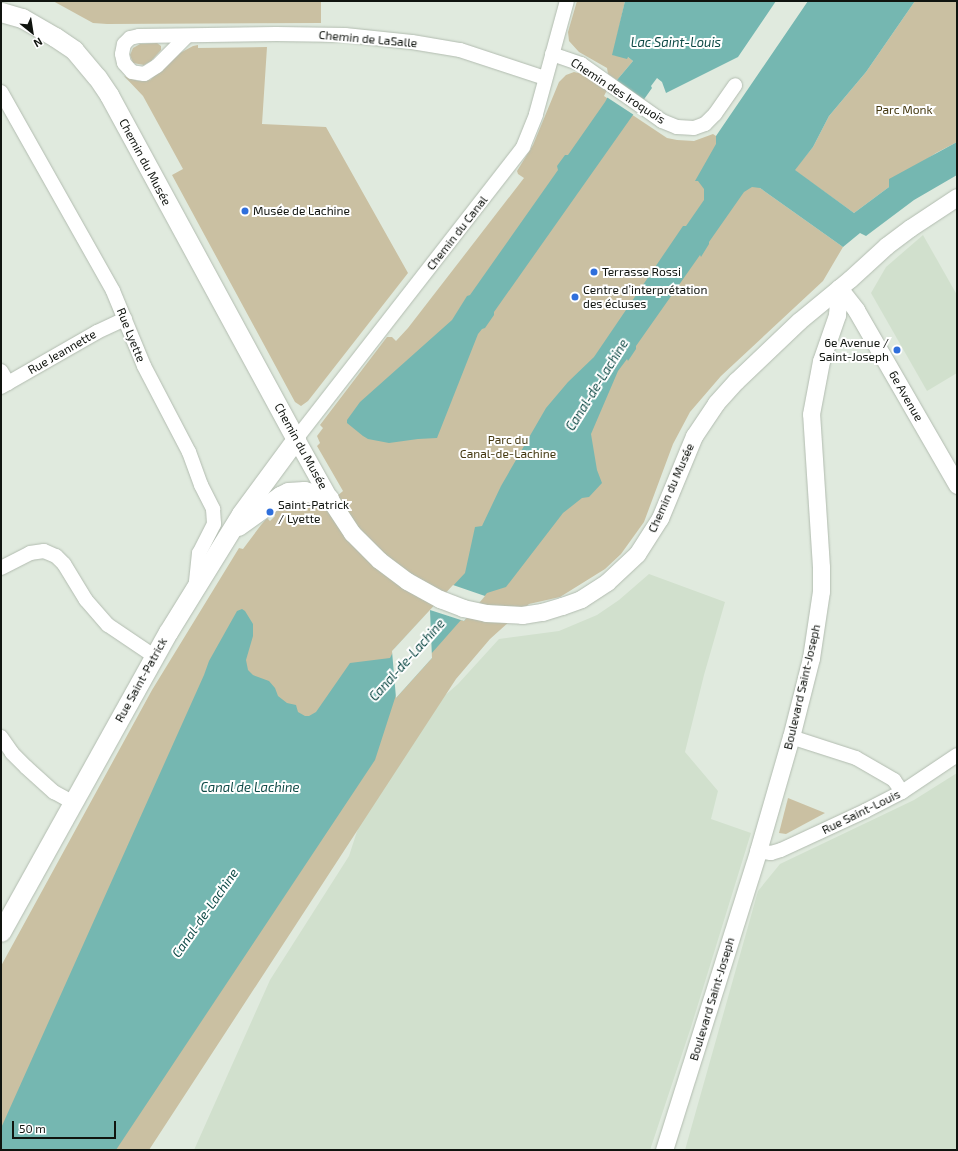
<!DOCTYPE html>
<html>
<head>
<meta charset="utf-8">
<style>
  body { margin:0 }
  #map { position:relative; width:958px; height:1151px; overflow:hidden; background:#e0eade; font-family:"Exo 2",sans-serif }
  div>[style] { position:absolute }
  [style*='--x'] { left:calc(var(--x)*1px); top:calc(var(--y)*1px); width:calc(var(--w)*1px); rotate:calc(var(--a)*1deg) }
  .built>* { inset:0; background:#d1e0cd }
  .green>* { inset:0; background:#cac0a2 }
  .water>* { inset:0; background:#75b7b1 }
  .pier>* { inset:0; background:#e0eade }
  .roads { filter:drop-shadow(0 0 1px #b2bcb0) drop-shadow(0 0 1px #b2bcb0) }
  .minor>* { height:14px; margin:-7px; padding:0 7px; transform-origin:7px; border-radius:7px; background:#fff }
  .tertiary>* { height:17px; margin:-8.5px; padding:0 8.5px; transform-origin:8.5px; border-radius:8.5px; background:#fff }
  .secondary>* { height:19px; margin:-9.5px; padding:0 9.5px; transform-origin:9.5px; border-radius:9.5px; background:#fff }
  .dots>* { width:11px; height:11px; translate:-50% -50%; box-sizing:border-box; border:2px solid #fff; border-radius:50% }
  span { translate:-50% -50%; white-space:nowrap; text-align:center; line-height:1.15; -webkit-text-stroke:4px #fff; paint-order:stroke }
  .street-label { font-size:12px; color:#10140f }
  .park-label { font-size:12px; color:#453911 }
  .poi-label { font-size:12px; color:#10140f }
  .left { translate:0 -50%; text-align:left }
  .right { translate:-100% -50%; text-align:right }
  .water-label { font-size:13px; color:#104b47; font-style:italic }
  .frame { position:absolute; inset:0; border:2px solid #10140f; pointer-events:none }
  .north { position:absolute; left:12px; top:12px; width:40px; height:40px; -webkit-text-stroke:3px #fff; paint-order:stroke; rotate:150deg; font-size:11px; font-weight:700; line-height:16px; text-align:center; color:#10140f }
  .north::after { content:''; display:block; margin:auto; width:14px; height:18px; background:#10140f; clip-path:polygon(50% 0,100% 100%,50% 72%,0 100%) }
  .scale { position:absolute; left:12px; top:1121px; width:104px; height:18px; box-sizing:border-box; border:2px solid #10140f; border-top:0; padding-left:5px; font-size:12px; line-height:14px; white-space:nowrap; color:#10140f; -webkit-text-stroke:3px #fff; paint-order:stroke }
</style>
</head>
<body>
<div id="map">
  <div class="built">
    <i style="clip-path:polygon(923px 235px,957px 295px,957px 373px,927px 391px,871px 293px,886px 267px)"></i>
    <i style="clip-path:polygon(649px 574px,725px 602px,704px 675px,685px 752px,718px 791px,711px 819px,751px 833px,691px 1027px,650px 1150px,194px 1150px,270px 980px,349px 856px,399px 702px,435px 704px,458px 684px,499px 639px,559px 631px,597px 615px,619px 600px)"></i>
    <i style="clip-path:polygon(957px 773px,957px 1150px,685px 1150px,758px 891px,780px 864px,914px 800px)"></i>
  </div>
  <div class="green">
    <i style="clip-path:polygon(53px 1px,321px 1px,321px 23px,107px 24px,93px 23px)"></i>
    <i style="clip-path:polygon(577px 1px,625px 1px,613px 55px,628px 57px,633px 61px,617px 80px,608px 74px,607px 68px,579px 52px,569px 41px,568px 32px)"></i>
    <i style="clip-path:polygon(915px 1px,957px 1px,957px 142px,936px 153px,890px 184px,889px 187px,854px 213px,794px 170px,813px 147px,829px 116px,866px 72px)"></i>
    <i style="clip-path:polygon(157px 43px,161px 46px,161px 50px,151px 61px,144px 65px,133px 63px,130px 55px,133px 48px,140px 44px)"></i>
    <i style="clip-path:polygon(198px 45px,198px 48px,267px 47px,262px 124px,326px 127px,408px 273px,308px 401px,301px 406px,295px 402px,172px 175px,183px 169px,143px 96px,124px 76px,138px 81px,150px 80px,180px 53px,193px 46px)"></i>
    <i style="clip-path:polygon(574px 72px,583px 74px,607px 90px,604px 96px,667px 138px,677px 140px,694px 141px,713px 134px,716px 136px,760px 188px,843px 247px,823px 281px,721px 376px,690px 412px,673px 444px,644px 522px,621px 554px,605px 569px,560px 597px,529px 604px,490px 639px,456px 679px,149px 1150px,1px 1150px,1px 966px,152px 690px,239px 548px,243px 549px,261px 525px,267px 518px,270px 521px,275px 516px,273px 513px,281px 506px,292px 502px,304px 504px,305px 500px,314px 503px,322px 509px,343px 491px,317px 446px,320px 443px,317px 436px,323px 428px,320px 425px,387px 337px,392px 337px,396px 341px,408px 328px,524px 178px,518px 174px,517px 171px,533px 145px,559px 82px,566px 75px)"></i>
    <i style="clip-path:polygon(788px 798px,825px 813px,786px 834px,779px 833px)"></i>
  </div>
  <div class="water">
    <i style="clip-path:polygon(625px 1px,776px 1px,738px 57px,666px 93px,662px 82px,657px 78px,651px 86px,652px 88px,494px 312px,494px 315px,485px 328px,482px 329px,478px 334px,437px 438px,418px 439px,389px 443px,368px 439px,363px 436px,347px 423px,347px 420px,360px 402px,452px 320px,467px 296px,470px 295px,558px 170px,557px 166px,565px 155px,568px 155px,605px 102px,617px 80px,633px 61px,628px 57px,627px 59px,612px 55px)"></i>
    <i style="clip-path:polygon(808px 1px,915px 1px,866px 72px,829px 116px,813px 147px,795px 170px,854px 213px,889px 187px,889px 179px,957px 142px,957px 175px,914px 200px,866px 236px,860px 233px,843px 247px,760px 188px,752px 187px,744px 192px,709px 242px,709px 244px,701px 257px,700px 255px,636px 346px,636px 349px,628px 361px,627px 359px,618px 371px,591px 434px,597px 470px,602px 483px,589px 497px,582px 498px,563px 513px,506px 587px,487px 593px,464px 621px,461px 620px,431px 654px,432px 658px,396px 698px,396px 695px,375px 760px,116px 1150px,1px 1150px,1px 1128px,204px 675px,209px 661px,237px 611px,242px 609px,245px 611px,253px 624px,253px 636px,246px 660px,248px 670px,253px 675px,269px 681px,275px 688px,278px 696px,287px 703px,296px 705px,298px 712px,305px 716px,309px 716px,316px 712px,350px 663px,390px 658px,395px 648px,465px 573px,475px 527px,482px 526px,501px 486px,546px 408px,568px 382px,594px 357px,683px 226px,686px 226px,704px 200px,704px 189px,698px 181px,695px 181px,716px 144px,716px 136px)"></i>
  </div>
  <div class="pier">
    <i style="clip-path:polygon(615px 79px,646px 101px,634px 115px,605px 96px)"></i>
    <i style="clip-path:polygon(453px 585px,485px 596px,464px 621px,430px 610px,432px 658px,396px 698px,392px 651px)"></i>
  </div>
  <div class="roads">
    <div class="minor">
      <i style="--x:187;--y:36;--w:42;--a:135"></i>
      <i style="--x:157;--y:66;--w:15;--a:148"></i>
      <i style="--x:144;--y:74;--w:12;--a:-171"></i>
      <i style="--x:132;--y:72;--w:12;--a:-132"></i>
      <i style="--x:124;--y:63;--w:9;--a:-103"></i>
      <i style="--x:122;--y:54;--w:10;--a:-79"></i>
      <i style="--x:124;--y:44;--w:8;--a:-45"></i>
      <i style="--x:130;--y:38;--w:9;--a:-13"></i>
      <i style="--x:139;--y:36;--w:137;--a:-0.8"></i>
      <i style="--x:276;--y:34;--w:69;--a:0.8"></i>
      <i style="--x:345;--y:35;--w:67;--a:6"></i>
      <i style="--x:412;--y:42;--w:49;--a:9.5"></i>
      <i style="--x:460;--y:50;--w:89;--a:18.2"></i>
      <i style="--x:552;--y:54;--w:31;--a:19"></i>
      <i style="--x:581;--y:64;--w:99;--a:35.1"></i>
      <i style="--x:662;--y:121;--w:16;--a:22"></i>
      <i style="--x:677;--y:127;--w:17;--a:3"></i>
      <i style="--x:694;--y:128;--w:12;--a:-20"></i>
      <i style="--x:705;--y:124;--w:14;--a:-45"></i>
      <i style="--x:715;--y:114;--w:35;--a:-55"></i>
      <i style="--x:1;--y:92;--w:228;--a:60.6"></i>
      <i style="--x:113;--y:291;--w:81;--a:67.5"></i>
      <i style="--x:144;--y:366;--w:97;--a:62.4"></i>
      <i style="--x:189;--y:452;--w:35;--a:70"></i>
      <i style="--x:201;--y:485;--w:27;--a:63"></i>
      <i style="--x:213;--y:509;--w:15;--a:86"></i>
      <i style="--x:214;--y:524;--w:33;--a:117"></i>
      <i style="--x:199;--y:553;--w:31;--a:96"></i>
      <i style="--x:1;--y:371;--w:14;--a:60"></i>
      <i style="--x:1;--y:387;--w:111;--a:-29.8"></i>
      <i style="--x:97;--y:332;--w:31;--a:-25"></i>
      <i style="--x:296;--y:439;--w:370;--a:-52.1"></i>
      <i style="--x:523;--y:147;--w:35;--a:-68"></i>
      <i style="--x:536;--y:114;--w:117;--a:-74.7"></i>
      <i style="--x:1;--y:568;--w:33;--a:-27"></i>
      <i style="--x:30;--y:553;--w:14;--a:-8"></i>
      <i style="--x:44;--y:551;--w:13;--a:23"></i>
      <i style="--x:56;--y:556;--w:11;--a:45"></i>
      <i style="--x:64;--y:564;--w:42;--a:58.6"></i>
      <i style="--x:86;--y:600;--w:33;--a:49"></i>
      <i style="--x:108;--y:625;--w:55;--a:34"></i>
      <i style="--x:1;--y:737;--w:19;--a:55"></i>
      <i style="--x:12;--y:753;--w:20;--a:45"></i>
      <i style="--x:26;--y:767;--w:38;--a:42"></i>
      <i style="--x:54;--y:792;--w:21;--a:29"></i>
      <i style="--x:791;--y:737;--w:68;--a:17.9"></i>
      <i style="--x:856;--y:758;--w:44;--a:30.1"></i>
      <i style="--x:894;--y:780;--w:14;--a:56"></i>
      <i style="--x:758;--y:851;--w:13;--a:9"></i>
      <i style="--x:771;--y:853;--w:10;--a:-17"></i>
      <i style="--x:781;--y:850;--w:93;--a:-24.9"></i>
      <i style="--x:865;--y:811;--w:42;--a:-27.2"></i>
      <i style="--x:902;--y:792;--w:66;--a:-33.9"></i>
    </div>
    <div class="tertiary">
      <i style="--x:839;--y:288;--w:28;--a:52"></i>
      <i style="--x:856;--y:310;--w:202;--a:60"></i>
      <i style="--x:296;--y:439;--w:68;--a:60.8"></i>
      <i style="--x:329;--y:498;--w:42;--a:56.7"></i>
      <i style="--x:352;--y:533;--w:38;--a:45"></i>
      <i style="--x:379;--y:560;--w:35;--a:37"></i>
      <i style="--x:407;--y:581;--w:38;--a:29"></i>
      <i style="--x:440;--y:599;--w:25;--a:21"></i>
      <i style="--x:463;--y:608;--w:24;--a:12"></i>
      <i style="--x:486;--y:613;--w:36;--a:3"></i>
      <i style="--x:522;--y:615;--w:20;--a:-9"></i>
      <i style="--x:542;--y:612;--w:21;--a:-17"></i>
      <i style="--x:562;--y:606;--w:20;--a:-20"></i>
      <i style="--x:581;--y:599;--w:31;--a:-33"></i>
      <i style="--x:607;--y:582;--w:41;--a:-43"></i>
      <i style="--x:637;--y:554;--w:43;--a:-57.4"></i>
      <i style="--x:660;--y:518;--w:89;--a:-67.5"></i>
      <i style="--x:694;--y:436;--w:40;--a:-56"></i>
      <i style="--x:716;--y:403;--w:30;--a:-48"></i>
      <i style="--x:736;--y:381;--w:87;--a:-43.6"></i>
      <i style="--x:799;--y:321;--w:66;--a:-39.5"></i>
      <i style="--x:850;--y:279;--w:49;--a:-42.5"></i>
      <i style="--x:886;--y:246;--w:30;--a:-37"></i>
      <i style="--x:910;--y:228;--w:56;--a:-33.4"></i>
      <i style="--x:664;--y:1150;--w:313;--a:-72.5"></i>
      <i style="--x:758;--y:851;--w:119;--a:-73.9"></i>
      <i style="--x:791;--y:737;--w:81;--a:-75.8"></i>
      <i style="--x:811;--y:658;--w:68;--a:-81.5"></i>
      <i style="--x:821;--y:591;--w:24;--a:-90"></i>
      <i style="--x:821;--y:567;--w:153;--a:-93.7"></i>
      <i style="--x:811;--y:414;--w:54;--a:-79.3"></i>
      <i style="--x:821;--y:361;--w:49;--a:-70.8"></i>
      <i style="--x:837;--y:315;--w:27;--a:-86"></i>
    </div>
    <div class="secondary">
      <i style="--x:1;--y:12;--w:22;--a:16"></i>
      <i style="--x:22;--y:18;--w:38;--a:30"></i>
      <i style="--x:55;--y:37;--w:23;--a:34"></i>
      <i style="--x:74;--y:50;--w:35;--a:50"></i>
      <i style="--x:97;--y:77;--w:22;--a:56"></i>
      <i style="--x:109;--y:95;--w:392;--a:61.5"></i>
      <i style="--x:296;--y:439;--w:93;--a:126.3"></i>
      <i style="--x:241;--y:514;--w:139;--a:121.7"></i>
      <i style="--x:168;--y:632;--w:343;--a:119.1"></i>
      <i style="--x:238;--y:526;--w:52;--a:-35.5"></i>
      <i style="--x:280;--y:496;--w:9;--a:-27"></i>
      <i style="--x:288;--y:492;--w:16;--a:-4"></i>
      <i style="--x:304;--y:491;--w:26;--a:16"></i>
    </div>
  </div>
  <div class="dots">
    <i style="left:245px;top:211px;background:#2f6fdc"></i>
    <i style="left:594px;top:272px;background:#2f6fdc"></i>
    <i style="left:575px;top:297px;background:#2f6fdc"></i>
    <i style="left:897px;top:350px;background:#2f6fdc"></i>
    <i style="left:270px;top:512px;background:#2f6fdc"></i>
  </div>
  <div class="street-label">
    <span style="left:368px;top:39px;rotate:5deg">Chemin de LaSalle</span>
    <span style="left:618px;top:91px;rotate:33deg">Chemin des Iroquois</span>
    <span style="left:145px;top:162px;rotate:62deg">Chemin du Musée</span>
    <span style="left:457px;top:233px;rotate:-52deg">Chemin du Canal</span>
    <span style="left:131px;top:335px;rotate:68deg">Rue Lyette</span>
    <span style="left:62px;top:352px;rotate:-30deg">Rue Jeannette</span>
    <span style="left:906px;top:396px;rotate:60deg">6e Avenue</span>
    <span style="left:301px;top:446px;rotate:61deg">Chemin du Musée</span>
    <span style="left:671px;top:488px;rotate:-66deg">Chemin du Musée</span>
    <span style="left:141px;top:680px;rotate:-61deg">Rue Saint-Patrick</span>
    <span style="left:802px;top:687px;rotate:-77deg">Boulevard Saint-Joseph</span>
    <span style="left:861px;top:812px;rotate:-26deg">Rue Saint-Louis</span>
    <span style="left:712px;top:999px;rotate:-73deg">Boulevard Saint-Joseph</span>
  </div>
  <div class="park-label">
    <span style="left:904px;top:110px">Parc Monk</span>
    <span style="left:508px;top:447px">Parc du<br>Canal-de-Lachine</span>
  </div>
  <div class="poi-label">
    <span class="left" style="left:253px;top:211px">Musée de Lachine</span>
    <span class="left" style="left:602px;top:272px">Terrasse Rossi</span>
    <span class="left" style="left:583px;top:297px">Centre d’interprétation<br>des écluses</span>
    <span class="right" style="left:889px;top:350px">6e Avenue /<br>Saint-Joseph</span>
    <span class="left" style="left:278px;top:512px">Saint-Patrick<br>/ Lyette</span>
  </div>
  <div class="water-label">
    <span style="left:676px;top:42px">Lac Saint-Louis</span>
    <span style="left:597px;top:385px;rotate:-58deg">Canal-de-Lachine</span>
    <span style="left:407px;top:660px;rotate:-48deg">Canal-de-Lachine</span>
    <span style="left:250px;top:787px">Canal de Lachine</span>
    <span style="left:205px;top:913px;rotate:-55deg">Canal-de-Lachine</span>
  </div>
  <div class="frame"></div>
  <div class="north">N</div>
  <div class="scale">50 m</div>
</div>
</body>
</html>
